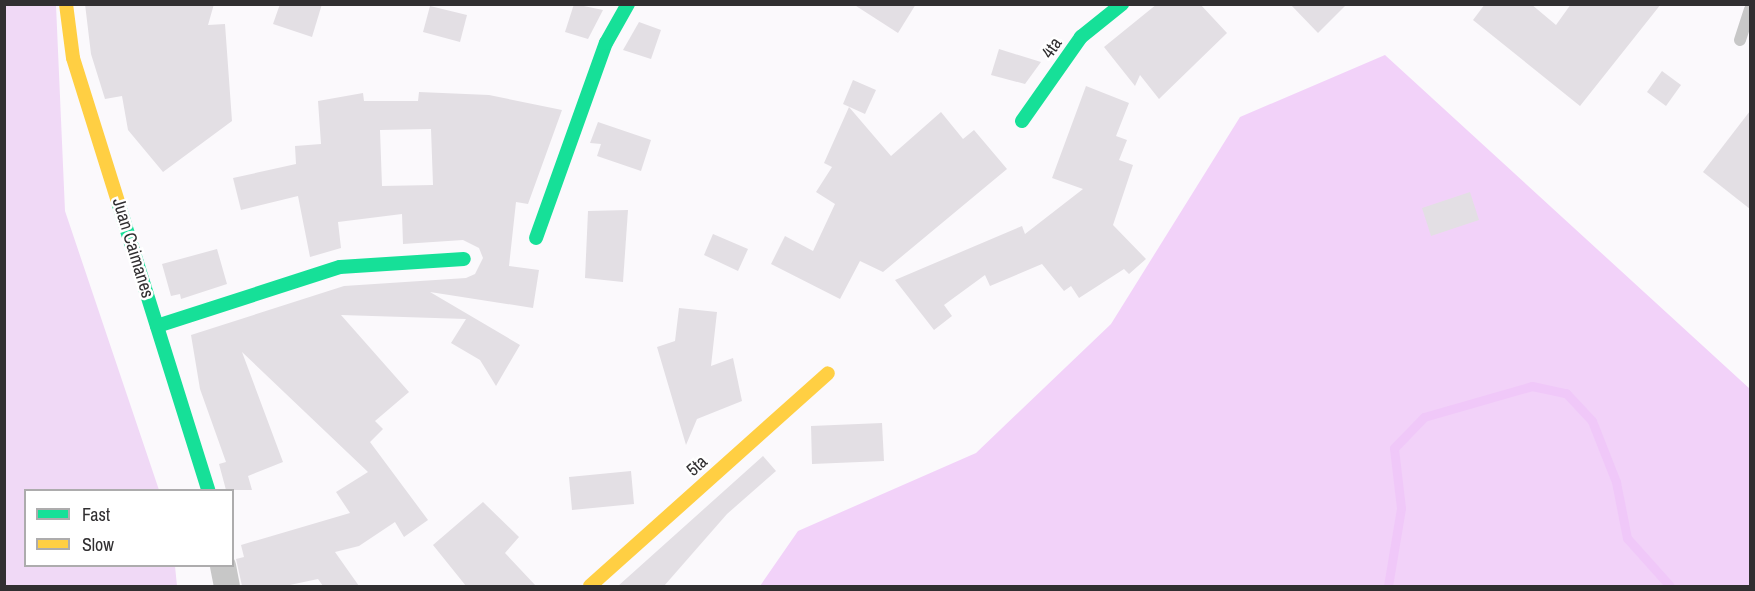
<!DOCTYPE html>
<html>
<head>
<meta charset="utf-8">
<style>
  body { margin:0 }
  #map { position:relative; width:1755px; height:591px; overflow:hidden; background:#fbf9fc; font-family:"Archivo Narrow",sans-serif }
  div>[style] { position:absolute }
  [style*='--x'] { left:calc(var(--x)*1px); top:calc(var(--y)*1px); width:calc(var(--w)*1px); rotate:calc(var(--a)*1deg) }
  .green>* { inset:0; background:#f0d9f6 }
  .forest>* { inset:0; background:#f2d2f9 }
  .stream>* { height:9px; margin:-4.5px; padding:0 4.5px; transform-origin:4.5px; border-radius:4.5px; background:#f0c8f9 }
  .building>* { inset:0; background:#e3dfe4 }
  .lane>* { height:12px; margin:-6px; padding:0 6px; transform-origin:6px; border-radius:6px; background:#c7c7c7 }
  .street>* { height:26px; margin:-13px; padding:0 13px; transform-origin:13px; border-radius:13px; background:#c7c7c7 }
  .fast>* { height:14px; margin:-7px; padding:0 7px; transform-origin:7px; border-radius:7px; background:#16e098 }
  .slow>* { height:14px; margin:-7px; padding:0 7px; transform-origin:7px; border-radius:7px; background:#ffcf43 }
  span { translate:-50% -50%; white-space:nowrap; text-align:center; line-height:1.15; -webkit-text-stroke:5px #fff; paint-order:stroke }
  .street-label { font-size:18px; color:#312f31 }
  .frame { position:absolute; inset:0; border:6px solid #312f31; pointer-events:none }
  .legend { position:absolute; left:24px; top:489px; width:210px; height:78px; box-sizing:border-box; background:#fff; border:2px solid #adacad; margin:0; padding:8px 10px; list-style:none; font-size:18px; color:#312f31 }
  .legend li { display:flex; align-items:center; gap:12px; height:30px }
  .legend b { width:30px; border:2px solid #adacad }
</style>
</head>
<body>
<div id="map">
  <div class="green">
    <i style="clip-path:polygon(4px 5px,56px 5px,65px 211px,159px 490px,26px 490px,26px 566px,175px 566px,177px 586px,5px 586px)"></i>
  </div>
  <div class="forest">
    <i style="clip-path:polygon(1385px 55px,1750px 389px,1750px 586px,760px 586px,798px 531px,976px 453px,1111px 324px,1240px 117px)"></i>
  </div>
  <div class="stream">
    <i style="--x:1388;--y:586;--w:79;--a:-80.5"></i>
    <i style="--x:1401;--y:508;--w:60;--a:-96.7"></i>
    <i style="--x:1394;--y:448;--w:43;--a:-45.9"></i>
    <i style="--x:1424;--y:417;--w:112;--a:-16"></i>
    <i style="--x:1532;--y:386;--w:35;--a:12"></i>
    <i style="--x:1566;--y:393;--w:38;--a:47"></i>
    <i style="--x:1592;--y:421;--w:66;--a:68.5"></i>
    <i style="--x:1616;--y:482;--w:57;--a:78.9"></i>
    <i style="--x:1627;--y:538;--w:64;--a:48.1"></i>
  </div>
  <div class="building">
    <i style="clip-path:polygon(85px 4px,214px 4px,208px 25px,225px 24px,232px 121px,163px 172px,128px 130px,122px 96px,105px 99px,91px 54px)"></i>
    <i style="clip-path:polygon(280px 4px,322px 4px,312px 37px,273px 24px)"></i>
    <i style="clip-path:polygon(574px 4px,603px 10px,588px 39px,565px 32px)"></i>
    <i style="clip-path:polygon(853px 4px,916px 4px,898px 33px)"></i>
    <i style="clip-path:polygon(1157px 4px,1200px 4px,1227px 33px,1159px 99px,1140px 75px,1135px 86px,1104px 47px)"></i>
    <i style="clip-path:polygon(1290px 4px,1347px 4px,1318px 33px)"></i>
    <i style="clip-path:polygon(1485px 4px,1531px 4px,1556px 25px,1571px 4px,1661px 4px,1580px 106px,1473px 20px)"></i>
    <i style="clip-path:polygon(430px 6px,467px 15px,460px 42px,423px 32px)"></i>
    <i style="clip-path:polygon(639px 22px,661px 30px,651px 59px,623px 50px)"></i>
    <i style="clip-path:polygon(999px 49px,1041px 62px,1025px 84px,991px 75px)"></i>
    <i style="clip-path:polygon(1662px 71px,1681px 85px,1666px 106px,1647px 92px)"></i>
    <i style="clip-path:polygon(853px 80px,876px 90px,865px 114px,843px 104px)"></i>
    <i style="clip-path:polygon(1086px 86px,1129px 103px,1116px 136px,1127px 140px,1119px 160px,1133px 165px,1113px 225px,1146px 259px,1129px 274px,1124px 269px,1079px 298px,1071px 286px,1064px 291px,1042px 264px,990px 286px,985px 275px,944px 305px,952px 316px,934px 330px,895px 280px,1022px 226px,1025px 234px,1083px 189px,1052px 178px)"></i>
    <i style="clip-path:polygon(evenodd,419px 92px,489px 95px,562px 110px,528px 204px,516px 202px,509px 266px,539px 270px,533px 308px,430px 292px,520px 345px,496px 386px,480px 360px,451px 343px,466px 319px,341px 315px,409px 392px,375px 421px,383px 429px,370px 442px,428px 520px,404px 537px,395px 522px,359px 546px,335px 552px,359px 586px,323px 586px,318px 579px,285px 586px,242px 586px,236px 559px,244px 557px,241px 545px,350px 513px,336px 492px,368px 472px,242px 352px,283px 462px,248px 476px,252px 490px,226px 490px,219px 464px,226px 462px,200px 389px,191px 335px,344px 286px,466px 278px,475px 274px,483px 258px,479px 248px,463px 240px,403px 244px,402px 214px,338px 222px,341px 248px,310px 257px,298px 196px,241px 210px,233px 178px,296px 164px,295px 146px,321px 144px,318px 101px,363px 93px,364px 101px,418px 101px,419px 92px,431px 129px,433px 185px,382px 186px,380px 130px,431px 129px)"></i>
    <i style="clip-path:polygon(849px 107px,891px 156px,941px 112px,963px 139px,974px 130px,1007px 169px,883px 272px,860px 261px,840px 299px,771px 264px,785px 236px,813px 251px,835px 204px,816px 192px,832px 167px,824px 163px)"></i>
    <i style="clip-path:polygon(1750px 111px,1750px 209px,1703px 172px)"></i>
    <i style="clip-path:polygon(598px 122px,651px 140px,641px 171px,597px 156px,601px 144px,590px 143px)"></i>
    <i style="clip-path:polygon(1470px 192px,1479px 220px,1431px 236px,1422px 208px)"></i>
    <i style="clip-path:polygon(628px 210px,623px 282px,585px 278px,588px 211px)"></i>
    <i style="clip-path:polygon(713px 234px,748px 249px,738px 271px,704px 255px)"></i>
    <i style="clip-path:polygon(217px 249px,227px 284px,181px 299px,180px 294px,171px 296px,162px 264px)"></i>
    <i style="clip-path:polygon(679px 308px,717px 312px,711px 366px,733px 358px,742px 401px,697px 419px,686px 445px,657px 347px,675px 341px)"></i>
    <i style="clip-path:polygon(882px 423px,884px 461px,812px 464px,811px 426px)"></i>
    <i style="clip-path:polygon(763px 456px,776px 471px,727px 514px,664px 586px,618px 586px)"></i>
    <i style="clip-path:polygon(631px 471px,634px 504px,572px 510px,569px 477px)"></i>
    <i style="clip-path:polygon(483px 502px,519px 537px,505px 553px,536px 586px,466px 586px,433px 545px)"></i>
  </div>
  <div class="lane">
    <i style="--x:1740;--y:40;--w:32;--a:-72"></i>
  </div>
  <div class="street">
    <i style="--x:223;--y:566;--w:20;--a:79"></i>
  </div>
  <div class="fast">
    <i style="--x:1022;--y:121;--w:103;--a:-54.9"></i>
    <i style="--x:1081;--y:37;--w:53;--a:-38.8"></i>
    <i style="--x:118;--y:202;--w:302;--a:72.6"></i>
    <i style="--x:536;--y:238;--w:207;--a:-70.3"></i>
    <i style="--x:606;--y:43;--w:45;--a:-60.6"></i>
    <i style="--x:157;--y:326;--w:192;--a:-17.9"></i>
    <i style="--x:340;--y:267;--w:124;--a:-3.7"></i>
  </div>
  <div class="slow">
    <i style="--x:66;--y:4;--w:54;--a:82.6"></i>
    <i style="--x:73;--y:58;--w:151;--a:72.6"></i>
    <i style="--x:590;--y:586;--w:319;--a:-41.8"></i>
  </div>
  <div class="street-label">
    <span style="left:1052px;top:48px;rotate:-55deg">4ta</span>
    <span style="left:133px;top:248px;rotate:73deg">Juan Caimanes</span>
    <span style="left:697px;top:466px;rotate:-42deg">5ta</span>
  </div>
  <div class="frame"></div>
  <ul class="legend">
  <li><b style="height:8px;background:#16e098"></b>Fast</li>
  <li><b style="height:8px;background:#ffcf43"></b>Slow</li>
  </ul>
</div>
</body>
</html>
